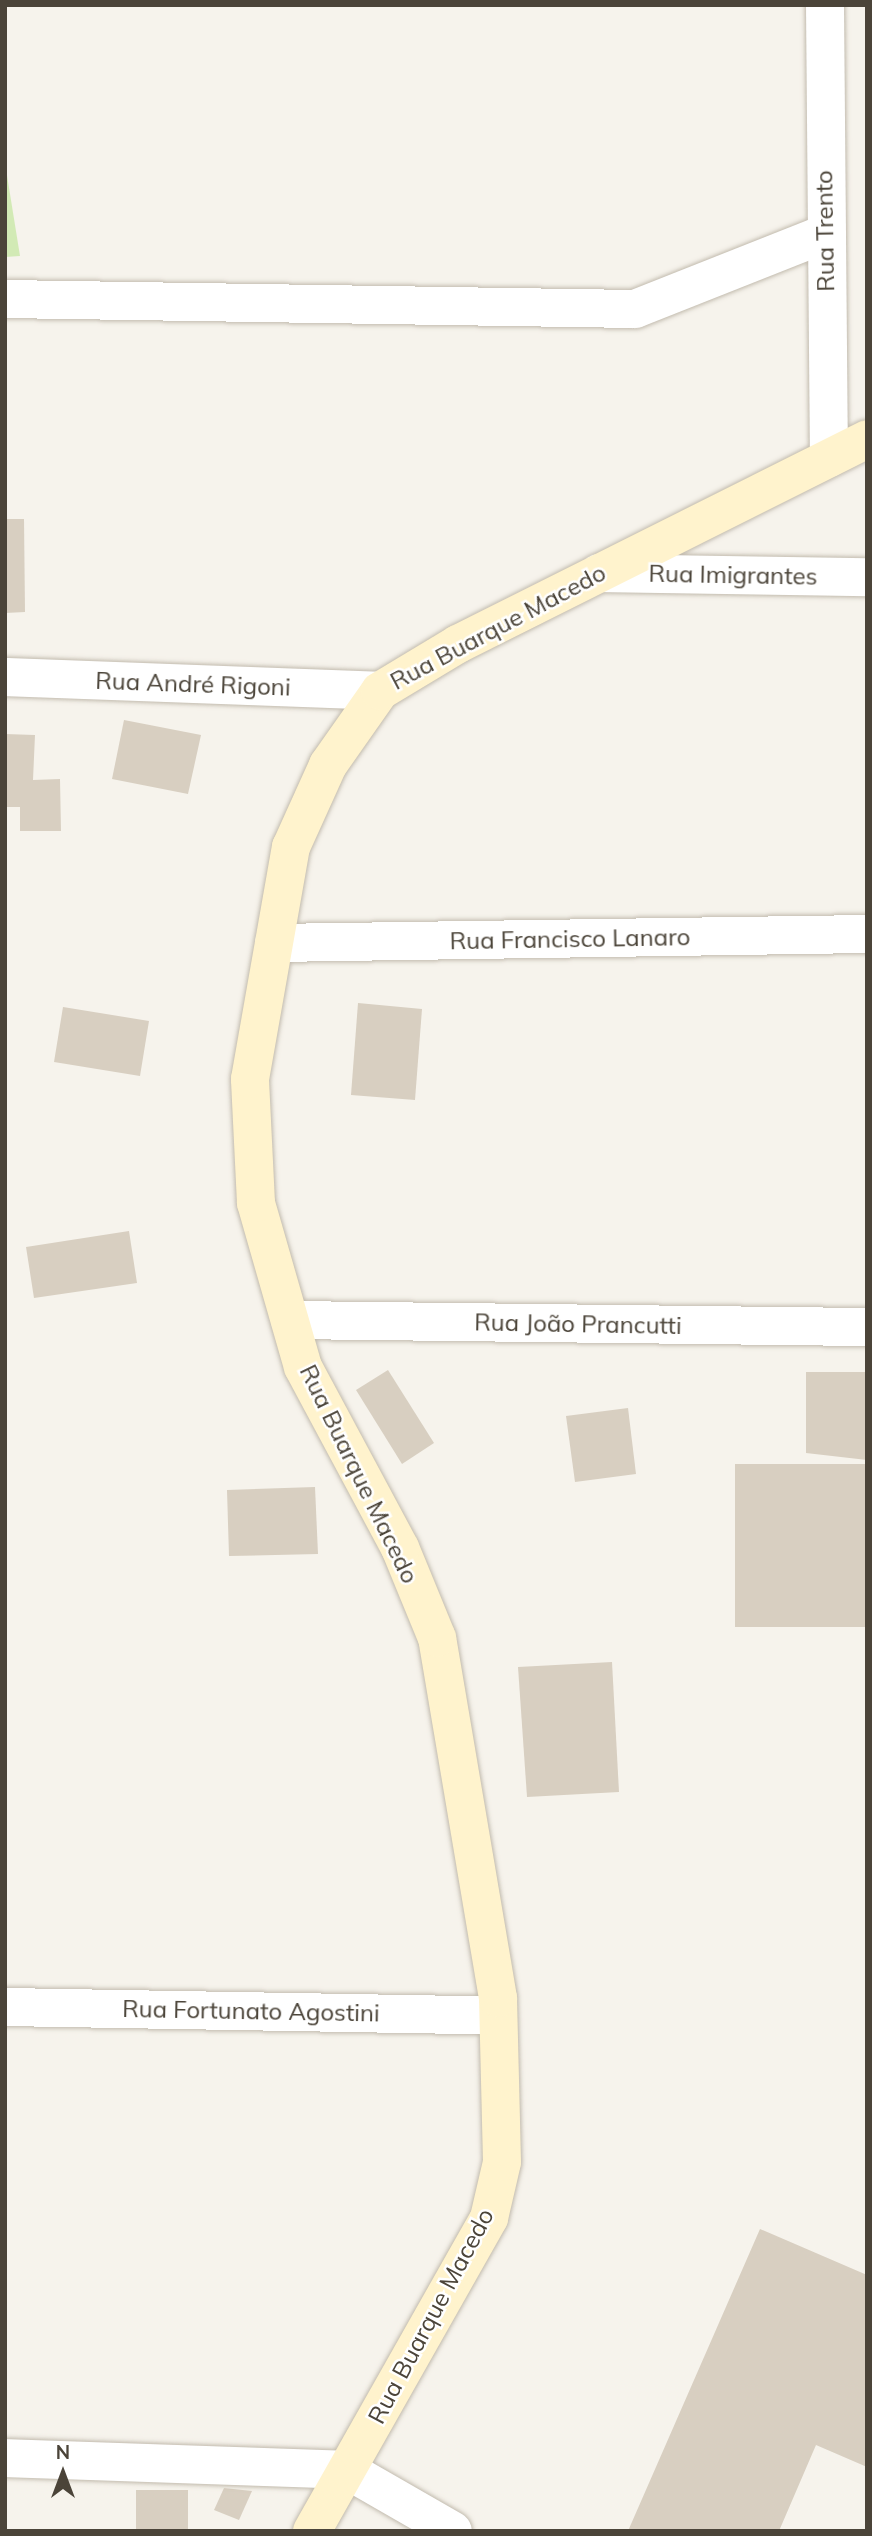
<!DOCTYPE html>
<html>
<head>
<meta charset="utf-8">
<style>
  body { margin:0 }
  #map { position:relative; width:872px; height:2536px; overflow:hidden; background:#f6f3ec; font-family:Mulish,sans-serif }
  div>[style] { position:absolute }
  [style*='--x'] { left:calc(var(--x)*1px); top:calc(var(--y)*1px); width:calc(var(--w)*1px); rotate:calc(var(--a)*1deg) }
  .green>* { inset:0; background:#d2eab5 }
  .building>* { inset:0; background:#d8cfc1 }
  .roads { filter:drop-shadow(0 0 2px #c2bbae) drop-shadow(0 0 2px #c2bbae) }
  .minor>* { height:38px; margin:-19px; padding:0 19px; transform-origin:19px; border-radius:19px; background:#fff }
  .secondary>* { height:38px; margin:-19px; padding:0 19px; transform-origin:19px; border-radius:19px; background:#fff3cd }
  span { translate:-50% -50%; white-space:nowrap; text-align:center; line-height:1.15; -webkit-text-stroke:5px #fff; paint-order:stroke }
  .street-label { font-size:24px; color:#4b4439 }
  .frame { position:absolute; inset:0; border:7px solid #4b4439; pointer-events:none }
  .north { position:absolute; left:28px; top:2438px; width:70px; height:70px; -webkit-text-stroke:5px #fff; paint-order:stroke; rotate:0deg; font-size:19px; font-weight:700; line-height:28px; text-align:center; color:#4b4439 }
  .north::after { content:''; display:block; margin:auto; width:24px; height:32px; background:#4b4439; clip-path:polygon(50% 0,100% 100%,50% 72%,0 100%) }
</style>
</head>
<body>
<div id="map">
  <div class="green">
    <i style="clip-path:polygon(5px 163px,20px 256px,5px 257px)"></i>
  </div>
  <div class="building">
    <i style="clip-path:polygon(5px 519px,24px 519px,25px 612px,5px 613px)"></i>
    <i style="clip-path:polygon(124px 720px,201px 735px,188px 794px,112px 779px)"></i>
    <i style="clip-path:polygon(5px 734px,35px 735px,33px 780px,60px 779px,61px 831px,20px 831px,20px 807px,5px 807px)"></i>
    <i style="clip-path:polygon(358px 1003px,422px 1009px,415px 1100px,351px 1095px)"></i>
    <i style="clip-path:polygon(63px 1007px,149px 1021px,140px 1076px,54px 1062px)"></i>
    <i style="clip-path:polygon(129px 1231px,137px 1283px,34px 1298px,26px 1247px)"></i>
    <i style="clip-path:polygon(388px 1370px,434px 1443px,402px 1464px,356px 1390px)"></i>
    <i style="clip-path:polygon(806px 1372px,867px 1372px,867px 1460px,806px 1453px)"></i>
    <i style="clip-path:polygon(628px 1408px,636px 1474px,575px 1482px,566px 1416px)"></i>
    <i style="clip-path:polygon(735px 1464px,867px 1464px,867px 1627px,735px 1627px)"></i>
    <i style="clip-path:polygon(315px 1487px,318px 1554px,229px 1556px,227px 1490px)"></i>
    <i style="clip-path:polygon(612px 1662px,619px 1792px,527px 1797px,518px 1667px)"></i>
    <i style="clip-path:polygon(760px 2229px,867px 2275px,867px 2467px,816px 2445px,779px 2531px,628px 2531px)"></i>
    <i style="clip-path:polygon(224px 2488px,252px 2491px,239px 2520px,214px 2510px)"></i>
    <i style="clip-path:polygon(136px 2490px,188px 2490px,188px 2531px,136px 2531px)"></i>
  </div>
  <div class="roads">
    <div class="minor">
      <i style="--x:825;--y:5;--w:453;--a:89.5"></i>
      <i style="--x:5;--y:299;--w:630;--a:0.91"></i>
      <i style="--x:635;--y:309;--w:203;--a:-21.6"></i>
      <i style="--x:599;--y:573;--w:268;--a:0.9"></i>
      <i style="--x:5;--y:677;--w:375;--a:2.1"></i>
      <i style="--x:274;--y:943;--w:593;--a:-0.87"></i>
      <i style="--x:290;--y:1320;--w:577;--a:0.7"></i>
      <i style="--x:5;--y:2007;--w:493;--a:1"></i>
      <i style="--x:5;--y:2458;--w:342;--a:2"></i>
      <i style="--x:347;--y:2470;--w:122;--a:29.9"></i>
    </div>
    <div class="secondary">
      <i style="--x:312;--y:2531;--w:360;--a:-60.5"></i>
      <i style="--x:489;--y:2218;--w:57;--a:-76.9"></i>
      <i style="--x:502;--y:2162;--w:164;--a:-91.4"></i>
      <i style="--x:498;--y:1998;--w:365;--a:-99.6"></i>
      <i style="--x:437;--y:1638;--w:97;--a:-112.3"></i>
      <i style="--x:400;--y:1548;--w:205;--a:-118.2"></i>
      <i style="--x:303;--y:1367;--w:171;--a:-106"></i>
      <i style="--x:256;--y:1203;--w:124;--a:-92.8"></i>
      <i style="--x:250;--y:1079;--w:236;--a:-80"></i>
      <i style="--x:291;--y:847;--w:90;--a:-65.7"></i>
      <i style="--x:328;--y:765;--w:90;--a:-54.9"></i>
      <i style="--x:380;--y:691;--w:91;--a:-31.1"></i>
      <i style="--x:458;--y:644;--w:457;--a:-26.6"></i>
    </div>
  </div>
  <div class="street-label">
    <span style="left:825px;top:231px;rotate:-91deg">Rua Trento</span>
    <span style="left:733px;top:575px;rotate:1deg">Rua Imigrantes</span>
    <span style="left:498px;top:627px;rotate:-28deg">Rua Buarque Macedo</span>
    <span style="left:193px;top:684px;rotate:2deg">Rua André Rigoni</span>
    <span style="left:570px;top:939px;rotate:-1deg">Rua Francisco Lanaro</span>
    <span style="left:578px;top:1324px;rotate:1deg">Rua João Prancutti</span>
    <span style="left:359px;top:1474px;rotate:64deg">Rua Buarque Macedo</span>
    <span style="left:251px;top:2011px;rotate:1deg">Rua Fortunato Agostini</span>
    <span style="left:431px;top:2316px;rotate:-62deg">Rua Buarque Macedo</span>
  </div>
  <div class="frame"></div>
  <div class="north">N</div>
</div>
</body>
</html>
